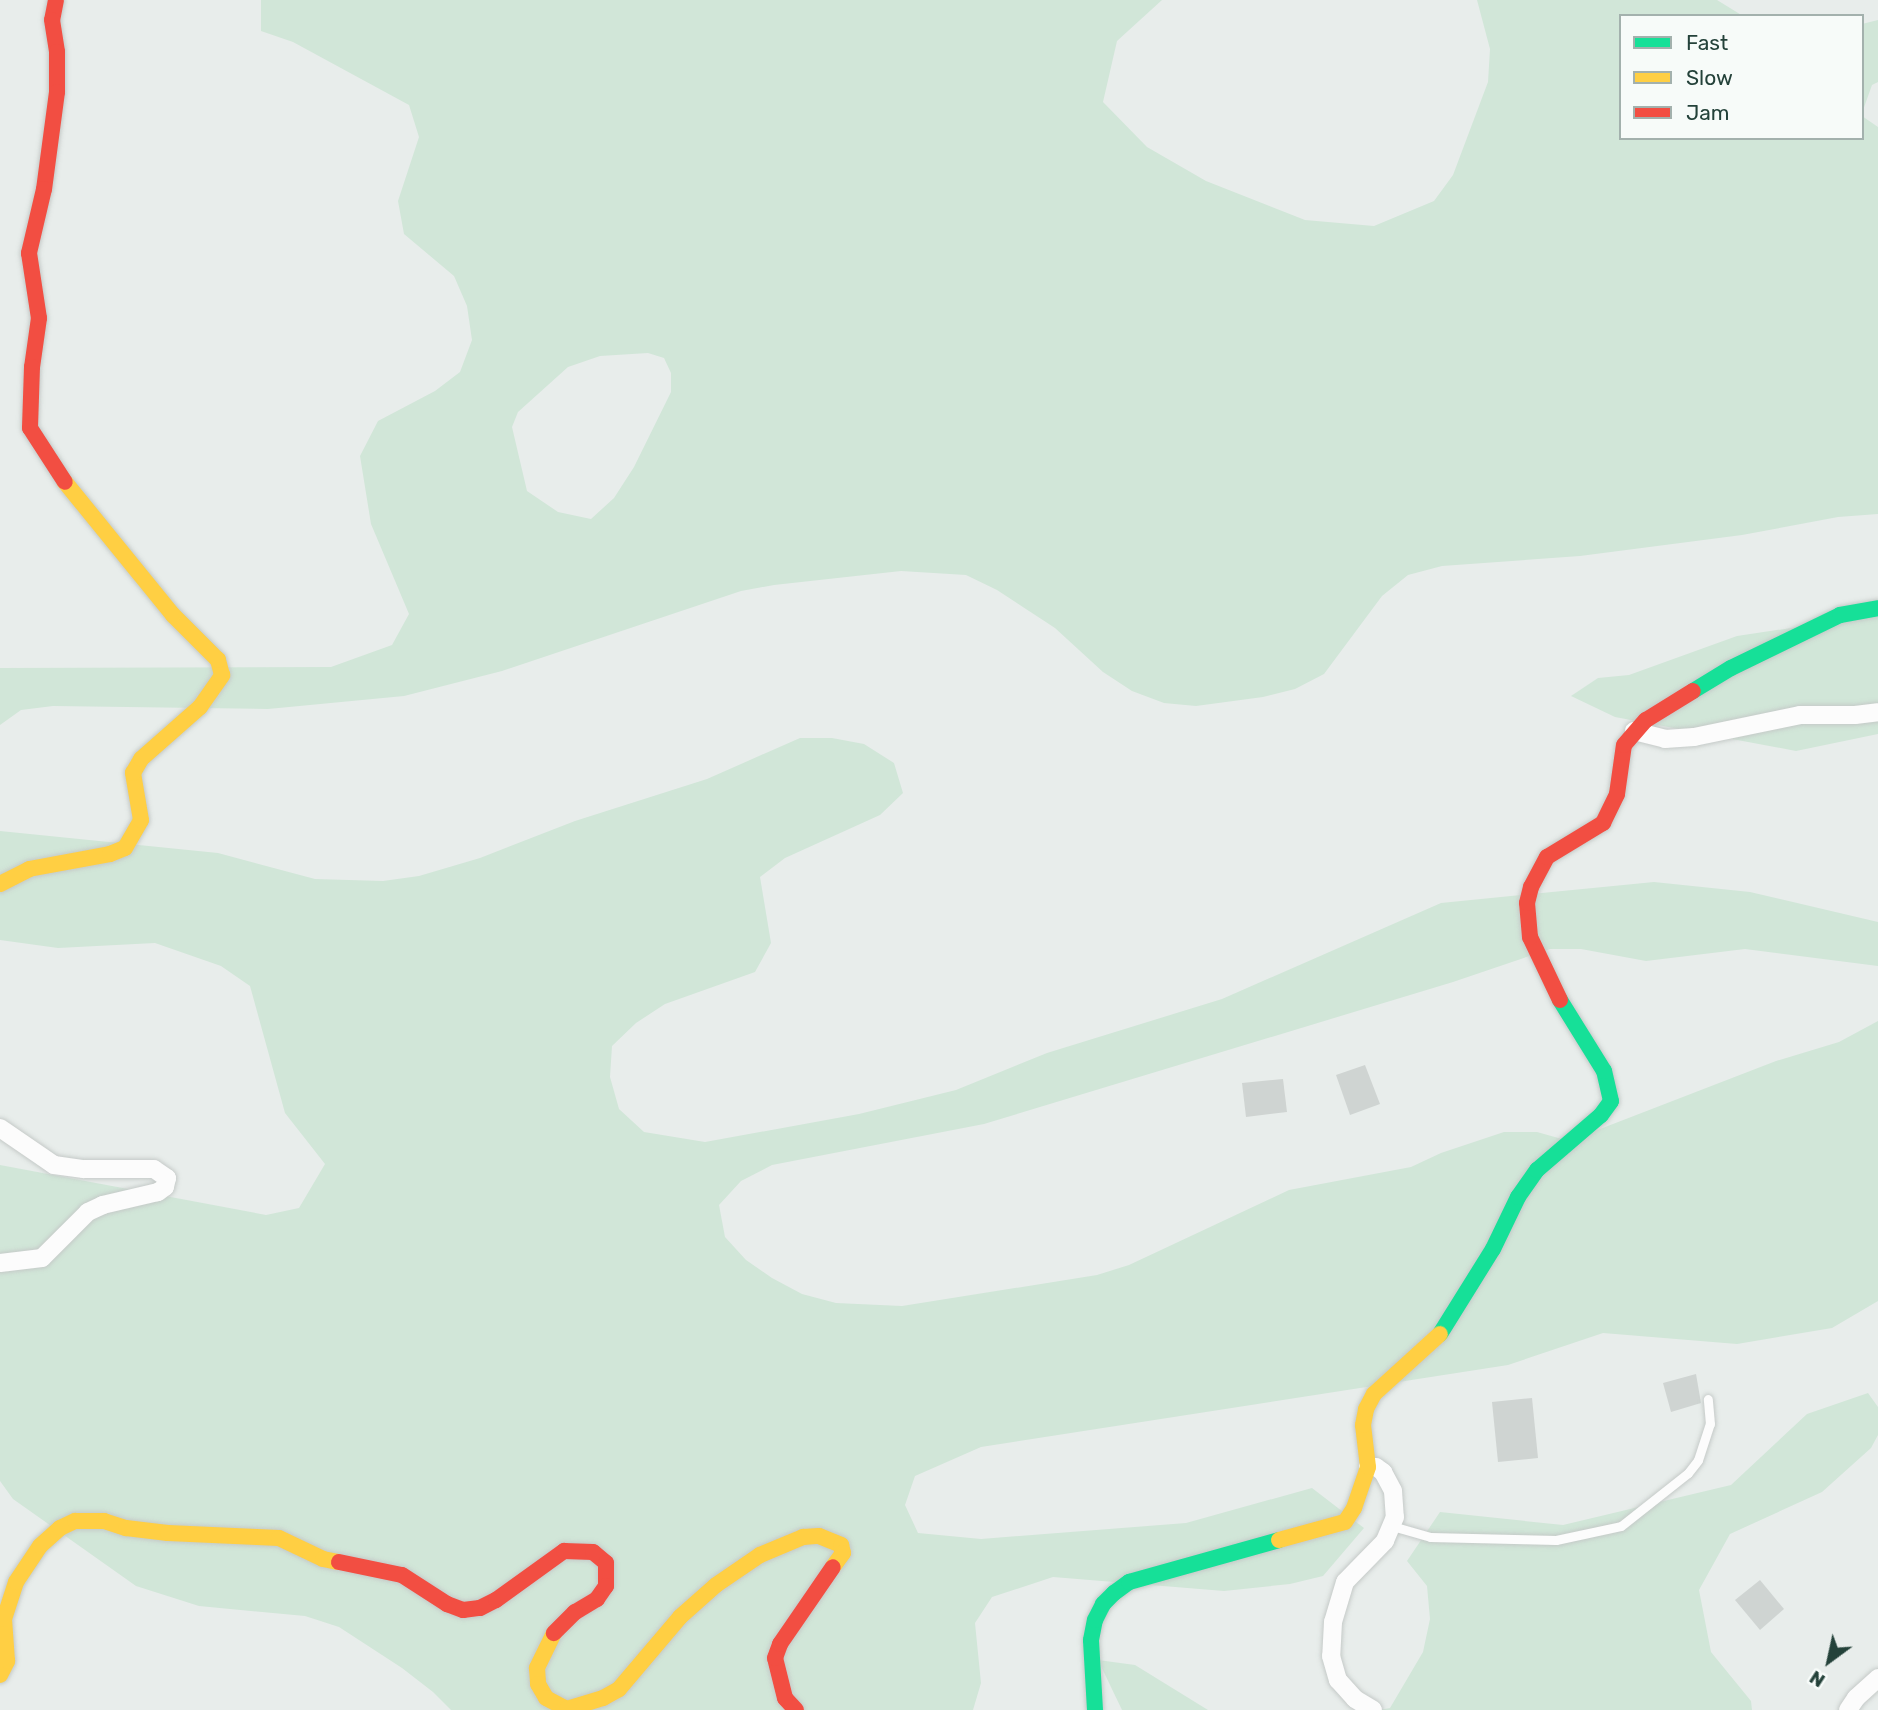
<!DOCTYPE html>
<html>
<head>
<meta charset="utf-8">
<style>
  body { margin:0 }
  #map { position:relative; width:1878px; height:1710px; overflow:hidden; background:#e8edeb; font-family:Rubik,sans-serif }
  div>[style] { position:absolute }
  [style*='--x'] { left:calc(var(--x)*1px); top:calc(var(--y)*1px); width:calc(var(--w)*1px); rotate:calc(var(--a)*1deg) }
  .green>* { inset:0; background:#d1e6d8 }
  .building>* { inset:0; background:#cfd4d2 }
  .roads { filter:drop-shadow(0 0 2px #c5cac8) drop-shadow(0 0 2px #c5cac8) }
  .lane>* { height:9px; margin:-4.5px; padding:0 4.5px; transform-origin:4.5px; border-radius:4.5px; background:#fcfcfc }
  .street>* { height:18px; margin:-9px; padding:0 9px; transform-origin:9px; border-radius:9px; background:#fcfcfc }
  .fast>* { height:16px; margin:-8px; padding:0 8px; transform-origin:8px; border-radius:8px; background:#16e098 }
  .slow>* { height:16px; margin:-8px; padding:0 8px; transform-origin:8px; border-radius:8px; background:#ffcf43 }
  .jam>* { height:16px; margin:-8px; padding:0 8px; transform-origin:8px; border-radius:8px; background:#f24e42 }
  span { translate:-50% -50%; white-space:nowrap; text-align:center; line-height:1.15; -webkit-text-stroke:7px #f7fbf9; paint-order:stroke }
  .legend { position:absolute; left:1619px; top:14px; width:245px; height:126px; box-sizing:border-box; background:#f7fbf9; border:2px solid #a3b1ad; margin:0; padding:9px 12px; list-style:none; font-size:21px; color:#24423a }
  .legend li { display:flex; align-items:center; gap:14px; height:35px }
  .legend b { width:35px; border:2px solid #a3b1ad }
  .north { position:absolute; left:1794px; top:1626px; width:70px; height:70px; -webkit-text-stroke:5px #f7fbf9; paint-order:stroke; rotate:213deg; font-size:19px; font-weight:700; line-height:28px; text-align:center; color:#24423a }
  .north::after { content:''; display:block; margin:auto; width:24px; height:32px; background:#24423a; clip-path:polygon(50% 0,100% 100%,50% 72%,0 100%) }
</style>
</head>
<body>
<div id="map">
  <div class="green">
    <i style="clip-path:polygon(evenodd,261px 0,1162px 0,1117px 41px,1103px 102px,1147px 147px,1206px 181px,1305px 220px,1374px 226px,1434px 201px,1453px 175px,1488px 82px,1490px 49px,1477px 0,1717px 0,1743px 16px,1621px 16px,1621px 138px,1862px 138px,1862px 116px,1878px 127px,1878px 514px,1838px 517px,1742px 535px,1580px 556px,1442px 566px,1408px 575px,1382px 596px,1324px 674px,1295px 689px,1263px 697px,1196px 706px,1164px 703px,1132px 691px,1103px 672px,1055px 628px,997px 590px,966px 575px,901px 571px,774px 585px,741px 591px,502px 671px,404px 696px,268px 709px,53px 706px,21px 710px,0 725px,0 668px,331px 667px,392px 645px,409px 614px,371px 524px,360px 456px,378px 421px,435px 391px,460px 372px,472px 340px,467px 306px,454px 276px,404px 234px,398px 201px,419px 137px,409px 105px,293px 42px,261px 31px,261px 0,648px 353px,664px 358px,671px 373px,671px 392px,634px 467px,614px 498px,591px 519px,558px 512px,527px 491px,512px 427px,518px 412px,568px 367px,600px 356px,648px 353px)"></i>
    <i style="clip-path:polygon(1878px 20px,1878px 82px,1872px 85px,1862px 113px,1862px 24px)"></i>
    <i style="clip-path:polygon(1878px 615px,1878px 734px,1796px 751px,1615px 717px,1571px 696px,1598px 678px,1629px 675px,1737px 636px)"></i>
    <i style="clip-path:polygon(800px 738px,832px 738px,864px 744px,894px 763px,903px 793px,880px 815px,785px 858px,760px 877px,771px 943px,755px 972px,665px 1004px,636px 1023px,612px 1046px,610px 1077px,619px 1109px,644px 1132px,705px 1142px,859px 1114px,956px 1090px,1047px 1053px,1222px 999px,1441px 903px,1654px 882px,1750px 892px,1878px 922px,1878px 966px,1745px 949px,1646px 961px,1581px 949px,1550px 949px,1453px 982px,984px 1124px,772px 1165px,741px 1181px,719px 1205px,725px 1237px,746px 1260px,772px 1278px,802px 1294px,836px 1303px,902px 1306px,1097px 1275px,1129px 1265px,1289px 1190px,1411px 1167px,1441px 1153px,1504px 1132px,1537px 1132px,1569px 1141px,1776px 1061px,1839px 1042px,1878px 1021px,1878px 1301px,1832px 1328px,1737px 1344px,1603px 1333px,1508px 1365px,981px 1447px,915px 1476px,905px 1505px,918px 1533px,981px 1539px,1186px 1523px,1312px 1488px,1364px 1528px,1323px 1576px,1290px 1584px,1224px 1591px,1053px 1577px,992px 1597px,975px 1623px,981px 1683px,973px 1710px,451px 1710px,433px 1692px,402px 1668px,339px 1627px,305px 1616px,199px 1606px,136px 1586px,13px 1499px,0 1481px,0 1165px,266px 1215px,299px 1208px,325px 1164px,285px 1113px,250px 986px,221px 966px,155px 943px,58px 948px,0 940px,0 831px,218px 853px,315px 879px,383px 881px,419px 876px,480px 858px,575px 821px,707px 779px)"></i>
    <i style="clip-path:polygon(1868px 1393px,1878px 1407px,1878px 1435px,1871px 1448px,1822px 1492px,1730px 1534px,1699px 1590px,1711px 1652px,1751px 1701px,1752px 1710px,1379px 1710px,1390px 1708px,1423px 1652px,1430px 1619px,1427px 1586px,1407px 1561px,1440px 1512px,1563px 1525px,1731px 1485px,1807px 1414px)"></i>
    <i style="clip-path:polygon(1098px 1660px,1135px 1665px,1208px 1710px,1122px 1710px)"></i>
  </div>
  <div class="building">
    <i style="clip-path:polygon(1365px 1065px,1380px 1104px,1350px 1115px,1336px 1075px)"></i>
    <i style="clip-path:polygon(1283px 1079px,1287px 1112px,1246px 1117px,1242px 1083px)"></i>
    <i style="clip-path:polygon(1696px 1374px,1701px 1403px,1671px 1412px,1663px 1383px)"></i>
    <i style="clip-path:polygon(1532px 1398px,1538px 1458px,1498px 1462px,1492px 1402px)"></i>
    <i style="clip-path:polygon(1760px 1580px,1784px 1609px,1760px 1630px,1735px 1600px)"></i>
  </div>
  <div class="roads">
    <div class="lane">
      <i style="--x:1392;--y:1526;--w:40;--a:16"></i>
      <i style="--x:1430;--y:1537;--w:126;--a:1.4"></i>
      <i style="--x:1556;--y:1540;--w:66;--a:-12.2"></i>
      <i style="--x:1621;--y:1526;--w:85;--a:-38.3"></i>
      <i style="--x:1688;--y:1473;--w:16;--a:-52"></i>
      <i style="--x:1698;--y:1460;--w:38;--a:-72"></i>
      <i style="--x:1710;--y:1424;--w:25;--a:-95"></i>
    </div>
    <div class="street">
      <i style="--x:1634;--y:731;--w:32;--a:14"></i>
      <i style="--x:1665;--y:739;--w:29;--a:-4"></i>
      <i style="--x:1694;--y:737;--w:108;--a:-11.7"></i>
      <i style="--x:1800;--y:715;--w:55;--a:0"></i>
      <i style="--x:1855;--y:715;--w:23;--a:-7"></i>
      <i style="--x:0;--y:1128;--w:65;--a:34.4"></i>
      <i style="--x:54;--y:1165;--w:30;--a:8"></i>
      <i style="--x:84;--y:1169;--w:70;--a:0"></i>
      <i style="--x:154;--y:1169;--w:16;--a:35"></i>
      <i style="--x:167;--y:1178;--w:9;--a:103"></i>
      <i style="--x:165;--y:1187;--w:9;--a:144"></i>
      <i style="--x:158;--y:1192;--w:57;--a:166.7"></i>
      <i style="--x:103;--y:1205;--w:17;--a:155"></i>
      <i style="--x:88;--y:1212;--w:65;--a:135"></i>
      <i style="--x:42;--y:1258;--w:42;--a:173.2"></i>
      <i style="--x:1368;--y:1467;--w:8;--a:0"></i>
      <i style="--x:1376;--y:1467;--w:9;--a:36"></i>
      <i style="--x:1383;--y:1472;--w:21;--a:62"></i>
      <i style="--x:1393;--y:1491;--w:26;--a:86"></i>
      <i style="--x:1395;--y:1517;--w:26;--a:113"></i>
      <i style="--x:1385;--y:1541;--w:57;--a:134.3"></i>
      <i style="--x:1345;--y:1582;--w:42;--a:106.7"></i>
      <i style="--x:1333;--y:1622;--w:34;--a:93"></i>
      <i style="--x:1331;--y:1656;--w:25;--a:74"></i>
      <i style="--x:1338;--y:1680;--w:25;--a:48"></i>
      <i style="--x:1355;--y:1699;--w:21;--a:31"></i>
      <i style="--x:1848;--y:1710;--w:14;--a:-56"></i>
      <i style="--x:1856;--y:1698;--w:30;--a:-42"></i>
    </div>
    <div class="fast">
      <i style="--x:1693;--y:691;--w:44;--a:-31.2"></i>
      <i style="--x:1731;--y:668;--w:121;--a:-25.9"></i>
      <i style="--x:1840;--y:615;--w:39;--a:-10"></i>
      <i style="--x:1440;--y:1334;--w:100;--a:-58.1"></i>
      <i style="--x:1493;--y:1249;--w:58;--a:-64.3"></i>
      <i style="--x:1518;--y:1197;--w:33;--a:-55"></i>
      <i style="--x:1537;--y:1170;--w:84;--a:-40.7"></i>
      <i style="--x:1601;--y:1115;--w:17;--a:-54"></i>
      <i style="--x:1611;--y:1101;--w:31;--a:-103"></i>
      <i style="--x:1604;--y:1071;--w:84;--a:-121.8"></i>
      <i style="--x:1095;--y:1710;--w:70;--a:-93.3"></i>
      <i style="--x:1091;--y:1640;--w:20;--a:-79"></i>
      <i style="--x:1095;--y:1620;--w:18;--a:-63"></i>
      <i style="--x:1103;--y:1604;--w:16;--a:-45"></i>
      <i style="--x:1114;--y:1593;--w:19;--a:-36"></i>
      <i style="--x:1129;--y:1582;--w:156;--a:-15.6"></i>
    </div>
    <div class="slow">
      <i style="--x:0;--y:884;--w:33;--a:-27"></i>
      <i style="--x:29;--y:869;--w:82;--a:-10.5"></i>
      <i style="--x:110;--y:854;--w:16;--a:-22"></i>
      <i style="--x:125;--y:848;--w:32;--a:-60"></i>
      <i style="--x:141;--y:820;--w:48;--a:-99.7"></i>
      <i style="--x:133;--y:773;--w:16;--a:-60"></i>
      <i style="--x:141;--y:759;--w:79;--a:-41.4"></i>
      <i style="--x:200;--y:707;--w:39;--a:-55"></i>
      <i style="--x:222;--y:675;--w:16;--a:-105"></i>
      <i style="--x:218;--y:660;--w:64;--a:-135"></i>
      <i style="--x:173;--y:615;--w:171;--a:-129.1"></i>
      <i style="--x:1279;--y:1540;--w:68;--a:-15.3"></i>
      <i style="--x:1345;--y:1522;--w:17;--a:-57"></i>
      <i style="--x:1354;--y:1508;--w:43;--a:-71.1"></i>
      <i style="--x:1368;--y:1467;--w:42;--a:-96.8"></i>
      <i style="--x:1363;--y:1425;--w:16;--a:-79"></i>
      <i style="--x:1366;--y:1409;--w:17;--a:-62"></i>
      <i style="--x:1374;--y:1394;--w:89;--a:-42.3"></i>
      <i style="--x:554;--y:1633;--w:39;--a:116"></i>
      <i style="--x:537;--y:1668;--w:16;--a:86"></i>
      <i style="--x:538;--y:1684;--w:16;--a:60"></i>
      <i style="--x:546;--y:1698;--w:24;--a:28"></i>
      <i style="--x:567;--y:1709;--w:38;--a:-17"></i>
      <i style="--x:603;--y:1698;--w:18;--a:-29"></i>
      <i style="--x:619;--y:1689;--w:94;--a:-49.7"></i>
      <i style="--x:680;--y:1617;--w:48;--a:-41.6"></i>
      <i style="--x:716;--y:1585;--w:53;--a:-34.3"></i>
      <i style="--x:760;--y:1555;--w:47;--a:-22.7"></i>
      <i style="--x:803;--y:1537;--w:16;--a:-4"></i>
      <i style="--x:819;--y:1536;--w:24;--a:22"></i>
      <i style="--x:841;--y:1545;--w:8;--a:76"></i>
      <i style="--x:843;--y:1553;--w:17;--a:126"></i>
      <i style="--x:0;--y:1675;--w:16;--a:-63"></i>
      <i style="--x:7;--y:1661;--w:42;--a:-94.1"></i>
      <i style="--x:4;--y:1619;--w:39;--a:-72"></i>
      <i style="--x:16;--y:1582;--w:43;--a:-56.3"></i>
      <i style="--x:40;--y:1546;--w:27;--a:-42"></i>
      <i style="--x:60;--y:1528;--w:17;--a:-25"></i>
      <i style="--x:75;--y:1521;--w:29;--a:0"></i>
      <i style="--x:104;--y:1521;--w:23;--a:18"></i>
      <i style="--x:126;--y:1528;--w:42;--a:6.8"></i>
      <i style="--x:168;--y:1533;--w:111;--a:2.6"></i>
      <i style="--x:279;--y:1538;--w:49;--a:25.5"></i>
      <i style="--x:323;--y:1559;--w:16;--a:11"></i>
    </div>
    <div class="jam">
      <i style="--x:56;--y:0;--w:20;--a:101"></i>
      <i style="--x:52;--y:20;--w:32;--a:81"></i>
      <i style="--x:57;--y:52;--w:40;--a:90"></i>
      <i style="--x:57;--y:92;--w:98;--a:97.6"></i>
      <i style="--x:44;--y:189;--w:66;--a:103.2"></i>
      <i style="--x:29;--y:253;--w:66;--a:81.3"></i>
      <i style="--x:39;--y:318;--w:49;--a:98.1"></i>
      <i style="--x:32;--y:367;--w:61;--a:91.9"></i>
      <i style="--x:30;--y:428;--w:64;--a:57.1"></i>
      <i style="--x:1560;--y:1000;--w:70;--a:-115.5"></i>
      <i style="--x:1530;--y:937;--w:34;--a:-95"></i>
      <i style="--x:1527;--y:903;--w:16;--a:-76"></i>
      <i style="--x:1531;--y:887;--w:34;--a:-62"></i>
      <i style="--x:1547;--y:857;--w:66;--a:-31.3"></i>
      <i style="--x:1603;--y:823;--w:32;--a:-64"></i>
      <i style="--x:1617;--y:794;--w:49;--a:-81.9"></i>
      <i style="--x:1624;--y:745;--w:33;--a:-49"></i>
      <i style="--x:1646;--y:720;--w:55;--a:-31.7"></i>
      <i style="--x:339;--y:1562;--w:64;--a:11.7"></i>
      <i style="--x:402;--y:1575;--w:54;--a:32.8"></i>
      <i style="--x:447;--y:1604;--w:17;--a:21"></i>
      <i style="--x:463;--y:1610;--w:17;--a:-7"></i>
      <i style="--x:480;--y:1608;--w:18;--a:-27"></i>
      <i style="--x:496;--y:1600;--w:84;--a:-35.8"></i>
      <i style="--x:564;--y:1551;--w:29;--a:2"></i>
      <i style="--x:593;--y:1552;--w:17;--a:40"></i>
      <i style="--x:606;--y:1563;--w:23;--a:90"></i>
      <i style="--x:606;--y:1586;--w:16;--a:125"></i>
      <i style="--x:597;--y:1599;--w:26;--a:149"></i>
      <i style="--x:575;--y:1612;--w:30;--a:135"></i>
      <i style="--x:796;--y:1710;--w:16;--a:-133"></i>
      <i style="--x:785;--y:1698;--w:41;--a:-104"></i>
      <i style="--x:775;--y:1658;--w:15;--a:-70"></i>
      <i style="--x:780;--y:1644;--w:93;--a:-55.5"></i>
    </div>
  </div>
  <ul class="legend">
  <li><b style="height:9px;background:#16e098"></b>Fast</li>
  <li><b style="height:9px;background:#ffcf43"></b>Slow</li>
  <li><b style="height:9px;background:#f24e42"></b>Jam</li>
  </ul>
  <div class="north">N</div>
</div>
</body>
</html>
